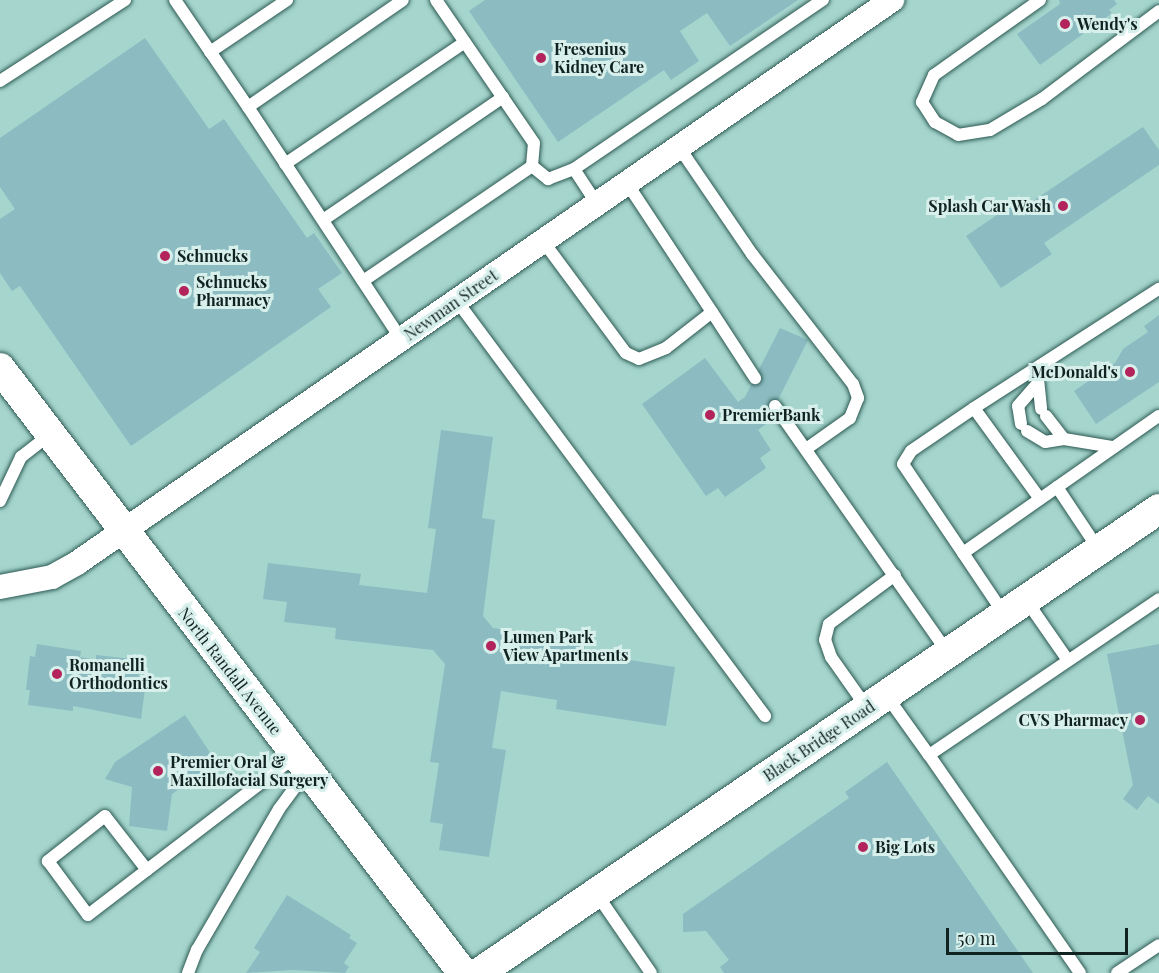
<!DOCTYPE html>
<html>
<head>
<meta charset="utf-8">
<style>
  body { margin:0 }
  #map { position:relative; width:1159px; height:973px; overflow:hidden; background:#a5d5cd; font-family:"Playfair Display",serif }
  div>[style] { position:absolute }
  [style*='--x'] { left:calc(var(--x)*1px); top:calc(var(--y)*1px); width:calc(var(--w)*1px); rotate:calc(var(--a)*1deg) }
  .building>* { inset:0; background:#8cbcc1 }
  .roads { filter:drop-shadow(0 0 2px #2d5a53) drop-shadow(0 0 2px #2d5a53) }
  .service>* { height:12px; margin:-6px; padding:0 6px; transform-origin:6px; border-radius:6px; background:#fff }
  .minor>* { height:24px; margin:-12px; padding:0 12px; transform-origin:12px; border-radius:12px; background:#fff }
  .tertiary>* { height:30px; margin:-15px; padding:0 15px; transform-origin:15px; border-radius:15px; background:#fff }
  .dots>* { width:16px; height:16px; translate:-50% -50%; box-sizing:border-box; border:3px solid #d8f0ec; border-radius:50% }
  span { translate:-50% -50%; white-space:nowrap; text-align:center; line-height:1.15; -webkit-text-stroke:6px #d8f0ec; paint-order:stroke }
  .poi-label { font-size:16px; color:#112320; font-weight:700 }
  .left { translate:0 -50%; text-align:left }
  .right { translate:-100% -50%; text-align:right }
  .street-label { font-size:16px; color:#112320 }
  .scale { position:absolute; left:946px; top:928px; width:182px; height:27px; box-sizing:border-box; border:3px solid #112320; border-top:0; padding-left:8px; font-size:18px; line-height:21px; white-space:nowrap; color:#112320; -webkit-text-stroke:4px #d8f0ec; paint-order:stroke }
</style>
</head>
<body>
<div id="map">
  <div class="building">
    <i style="clip-path:polygon(485px 0,798px 0,730px 46px,707px 13px,680px 31px,675px 23px,699px 61px,671px 80px,664px 70px,558px 142px,469px 11px)"></i>
    <i style="clip-path:polygon(1059px 0,1114px 0,1117px 4px,1109px 10px,1112px 13px,1040px 65px,1017px 34px,1060px 4px)"></i>
    <i style="clip-path:polygon(145px 38px,209px 129px,224px 119px,307px 238px,314px 233px,342px 273px,318px 289px,331px 307px,131px 446px,20px 286px,12px 291px,0 273px,0 219px,15px 209px,0 187px,0 138px)"></i>
    <i style="clip-path:polygon(1143px 127px,1159px 150px,1159px 165px,1044px 243px,1052px 254px,1001px 288px,966px 236px,1016px 202px,1021px 209px)"></i>
    <i style="clip-path:polygon(1159px 315px,1159px 382px,1096px 424px,1074px 391px,1115px 363px,1123px 349px,1148px 332px,1144px 326px)"></i>
    <i style="clip-path:polygon(780px 328px,808px 340px,766px 424px,758px 430px,771px 450px,760px 458px,766px 468px,725px 497px,718px 488px,706px 496px,642px 404px,705px 358px,738px 402px,745px 397px)"></i>
    <i style="clip-path:polygon(441px 430px,493px 437px,482px 518px,495px 520px,483px 616px,493px 628px,586px 642px,584px 653px,675px 667px,666px 726px,556px 709px,557px 700px,501px 691px,492px 748px,506px 750px,489px 857px,439px 850px,443px 824px,430px 822px,439px 763px,430px 762px,445px 664px,433px 650px,335px 639px,336px 628px,284px 622px,287px 602px,263px 599px,268px 563px,361px 574px,359px 585px,427px 593px,436px 529px,428px 528px)"></i>
    <i style="clip-path:polygon(37px 644px,81px 651px,80px 657px,96px 660px,96px 655px,141px 660px,138px 681px,146px 681px,141px 719px,73px 706px,73px 711px,28px 705px,30px 690px,26px 690px,30px 656px,35px 657px)"></i>
    <i style="clip-path:polygon(1159px 644px,1159px 804px,1148px 796px,1137px 810px,1123px 799px,1133px 785px,1107px 654px)"></i>
    <i style="clip-path:polygon(185px 715px,217px 763px,172px 794px,167px 831px,129px 826px,132px 787px,105px 779px,115px 762px)"></i>
    <i style="clip-path:polygon(887px 762px,1033px 973px,724px 973px,720px 967px,729px 960px,706px 931px,683px 932px,683px 914px,849px 798px,845px 792px)"></i>
    <i style="clip-path:polygon(287px 895px,351px 935px,349px 938px,357px 943px,344px 963px,349px 967px,345px 973px,292px 970px,246px 973px,260px 952px,254px 948px)"></i>
  </div>
  <div class="roads">
    <div class="service">
      <i style="--x:175;--y:0;--w:130;--a:55.7"></i>
      <i style="--x:248;--y:107;--w:188;--a:-34.6"></i>
      <i style="--x:436;--y:0;--w:173;--a:55.6"></i>
      <i style="--x:534;--y:143;--w:23;--a:95"></i>
      <i style="--x:532;--y:166;--w:21;--a:39"></i>
      <i style="--x:548;--y:179;--w:28;--a:-21"></i>
      <i style="--x:574;--y:169;--w:301;--a:-34.2"></i>
      <i style="--x:1040;--y:0;--w:130;--a:144.7"></i>
      <i style="--x:934;--y:75;--w:30;--a:114"></i>
      <i style="--x:922;--y:102;--w:24;--a:57"></i>
      <i style="--x:935;--y:122;--w:26;--a:29"></i>
      <i style="--x:958;--y:135;--w:32;--a:-9"></i>
      <i style="--x:990;--y:130;--w:61;--a:-30.8"></i>
      <i style="--x:1042;--y:99;--w:146;--a:-36.9"></i>
      <i style="--x:210;--y:52;--w:93;--a:-34"></i>
      <i style="--x:0;--y:81;--w:149;--a:-32.9"></i>
      <i style="--x:248;--y:107;--w:278;--a:56.6"></i>
      <i style="--x:679;--y:147;--w:130;--a:55.7"></i>
      <i style="--x:752;--y:254;--w:165;--a:52.2"></i>
      <i style="--x:853;--y:384;--w:15;--a:70"></i>
      <i style="--x:858;--y:398;--w:22;--a:112"></i>
      <i style="--x:850;--y:418;--w:54;--a:144.8"></i>
      <i style="--x:285;--y:164;--w:217;--a:-34.1"></i>
      <i style="--x:574;--y:169;--w:42;--a:56.7"></i>
      <i style="--x:323;--y:220;--w:218;--a:-34.3"></i>
      <i style="--x:543;--y:241;--w:139;--a:53.5"></i>
      <i style="--x:626;--y:353;--w:14;--a:25"></i>
      <i style="--x:639;--y:359;--w:29;--a:-22"></i>
      <i style="--x:666;--y:348;--w:58;--a:-38"></i>
      <i style="--x:712;--y:312;--w:154;--a:-123.4"></i>
      <i style="--x:363;--y:281;--w:204;--a:-34.2"></i>
      <i style="--x:457;--y:301;--w:517;--a:53.42"></i>
      <i style="--x:712;--y:312;--w:79;--a:56.9"></i>
      <i style="--x:1038;--y:379;--w:30;--a:84"></i>
      <i style="--x:775;--y:406;--w:302;--a:55"></i>
      <i style="--x:1046;--y:416;--w:29;--a:52"></i>
      <i style="--x:1064;--y:439;--w:50;--a:9.3"></i>
      <i style="--x:1021;--y:424;--w:18;--a:-99"></i>
      <i style="--x:1018;--y:406;--w:30;--a:-49"></i>
      <i style="--x:1027;--y:431;--w:21;--a:31"></i>
      <i style="--x:1045;--y:442;--w:19;--a:-9"></i>
      <i style="--x:1057;--y:487;--w:76;--a:56.3"></i>
      <i style="--x:1040;--y:499;--w:112;--a:-126"></i>
      <i style="--x:974;--y:408;--w:220;--a:-32.8"></i>
      <i style="--x:0;--y:501;--w:49;--a:-64.5"></i>
      <i style="--x:21;--y:457;--w:37;--a:-38"></i>
      <i style="--x:963;--y:553;--w:107;--a:-124"></i>
      <i style="--x:903;--y:464;--w:15;--a:-58"></i>
      <i style="--x:911;--y:451;--w:76;--a:-34.3"></i>
      <i style="--x:1026;--y:600;--w:72;--a:55.2"></i>
      <i style="--x:1004;--y:614;--w:73;--a:-123.9"></i>
      <i style="--x:963;--y:553;--w:239;--a:-35"></i>
      <i style="--x:886;--y:695;--w:74;--a:54.4"></i>
      <i style="--x:867;--y:708;--w:62;--a:-125.2"></i>
      <i style="--x:831;--y:657;--w:18;--a:-109"></i>
      <i style="--x:825;--y:640;--w:16;--a:-76"></i>
      <i style="--x:829;--y:624;--w:82;--a:-36.6"></i>
      <i style="--x:147;--y:870;--w:68;--a:-127.9"></i>
      <i style="--x:105;--y:816;--w:73;--a:141.7"></i>
      <i style="--x:48;--y:861;--w:67;--a:53.5"></i>
      <i style="--x:88;--y:915;--w:262;--a:-37.4"></i>
      <i style="--x:596;--y:893;--w:97;--a:55.5"></i>
      <i style="--x:188;--y:973;--w:25;--a:-69"></i>
      <i style="--x:197;--y:950;--w:163;--a:-59.8"></i>
      <i style="--x:279;--y:809;--w:47;--a:-53.6"></i>
      <i style="--x:1080;--y:973;--w:265;--a:-124.7"></i>
      <i style="--x:929;--y:755;--w:278;--a:-34.1"></i>
      <i style="--x:1117;--y:973;--w:50;--a:-33.7"></i>
    </div>
    <div class="minor">
      <i style="--x:0;--y:587;--w:53;--a:-10.9"></i>
      <i style="--x:52;--y:577;--w:29;--a:-29"></i>
      <i style="--x:77;--y:563;--w:991;--a:-34.64"></i>
    </div>
    <div class="tertiary">
      <i style="--x:0;--y:368;--w:762;--a:52.57"></i>
      <i style="--x:479;--y:973;--w:823;--a:-34.31"></i>
    </div>
  </div>
  <div class="dots">
    <i style="left:1065px;top:24px;background:#b2245b"></i>
    <i style="left:541px;top:58px;background:#b2245b"></i>
    <i style="left:1063px;top:206px;background:#b2245b"></i>
    <i style="left:165px;top:256px;background:#b2245b"></i>
    <i style="left:184px;top:291px;background:#b2245b"></i>
    <i style="left:1130px;top:372px;background:#b2245b"></i>
    <i style="left:710px;top:415px;background:#b2245b"></i>
    <i style="left:491px;top:646px;background:#b2245b"></i>
    <i style="left:57px;top:674px;background:#b2245b"></i>
    <i style="left:1140px;top:720px;background:#b2245b"></i>
    <i style="left:158px;top:771px;background:#b2245b"></i>
    <i style="left:863px;top:847px;background:#b2245b"></i>
  </div>
  <div class="poi-label">
    <span class="left" style="left:1077px;top:24px">Wendy's</span>
    <span class="left" style="left:554px;top:58px">Fresenius<br>Kidney Care</span>
    <span class="right" style="left:1051px;top:206px">Splash Car Wash</span>
    <span class="left" style="left:177px;top:256px">Schnucks</span>
    <span class="left" style="left:196px;top:291px">Schnucks<br>Pharmacy</span>
    <span class="right" style="left:1118px;top:372px">McDonald's</span>
    <span class="left" style="left:722px;top:415px">PremierBank</span>
    <span class="left" style="left:503px;top:646px">Lumen Park<br>View Apartments</span>
    <span class="left" style="left:69px;top:674px">Romanelli<br>Orthodontics</span>
    <span class="right" style="left:1128px;top:720px">CVS Pharmacy</span>
    <span class="left" style="left:170px;top:771px">Premier Oral &amp;<br>Maxillofacial Surgery</span>
    <span class="left" style="left:875px;top:847px">Big Lots</span>
  </div>
  <div class="street-label">
    <span style="left:451px;top:305px;rotate:-35deg">Newman Street</span>
    <span style="left:230px;top:671px;rotate:52deg">North Randall Avenue</span>
    <span style="left:819px;top:741px;rotate:-34deg">Black Bridge Road</span>
  </div>
  <div class="scale">50 m</div>
</div>
</body>
</html>
